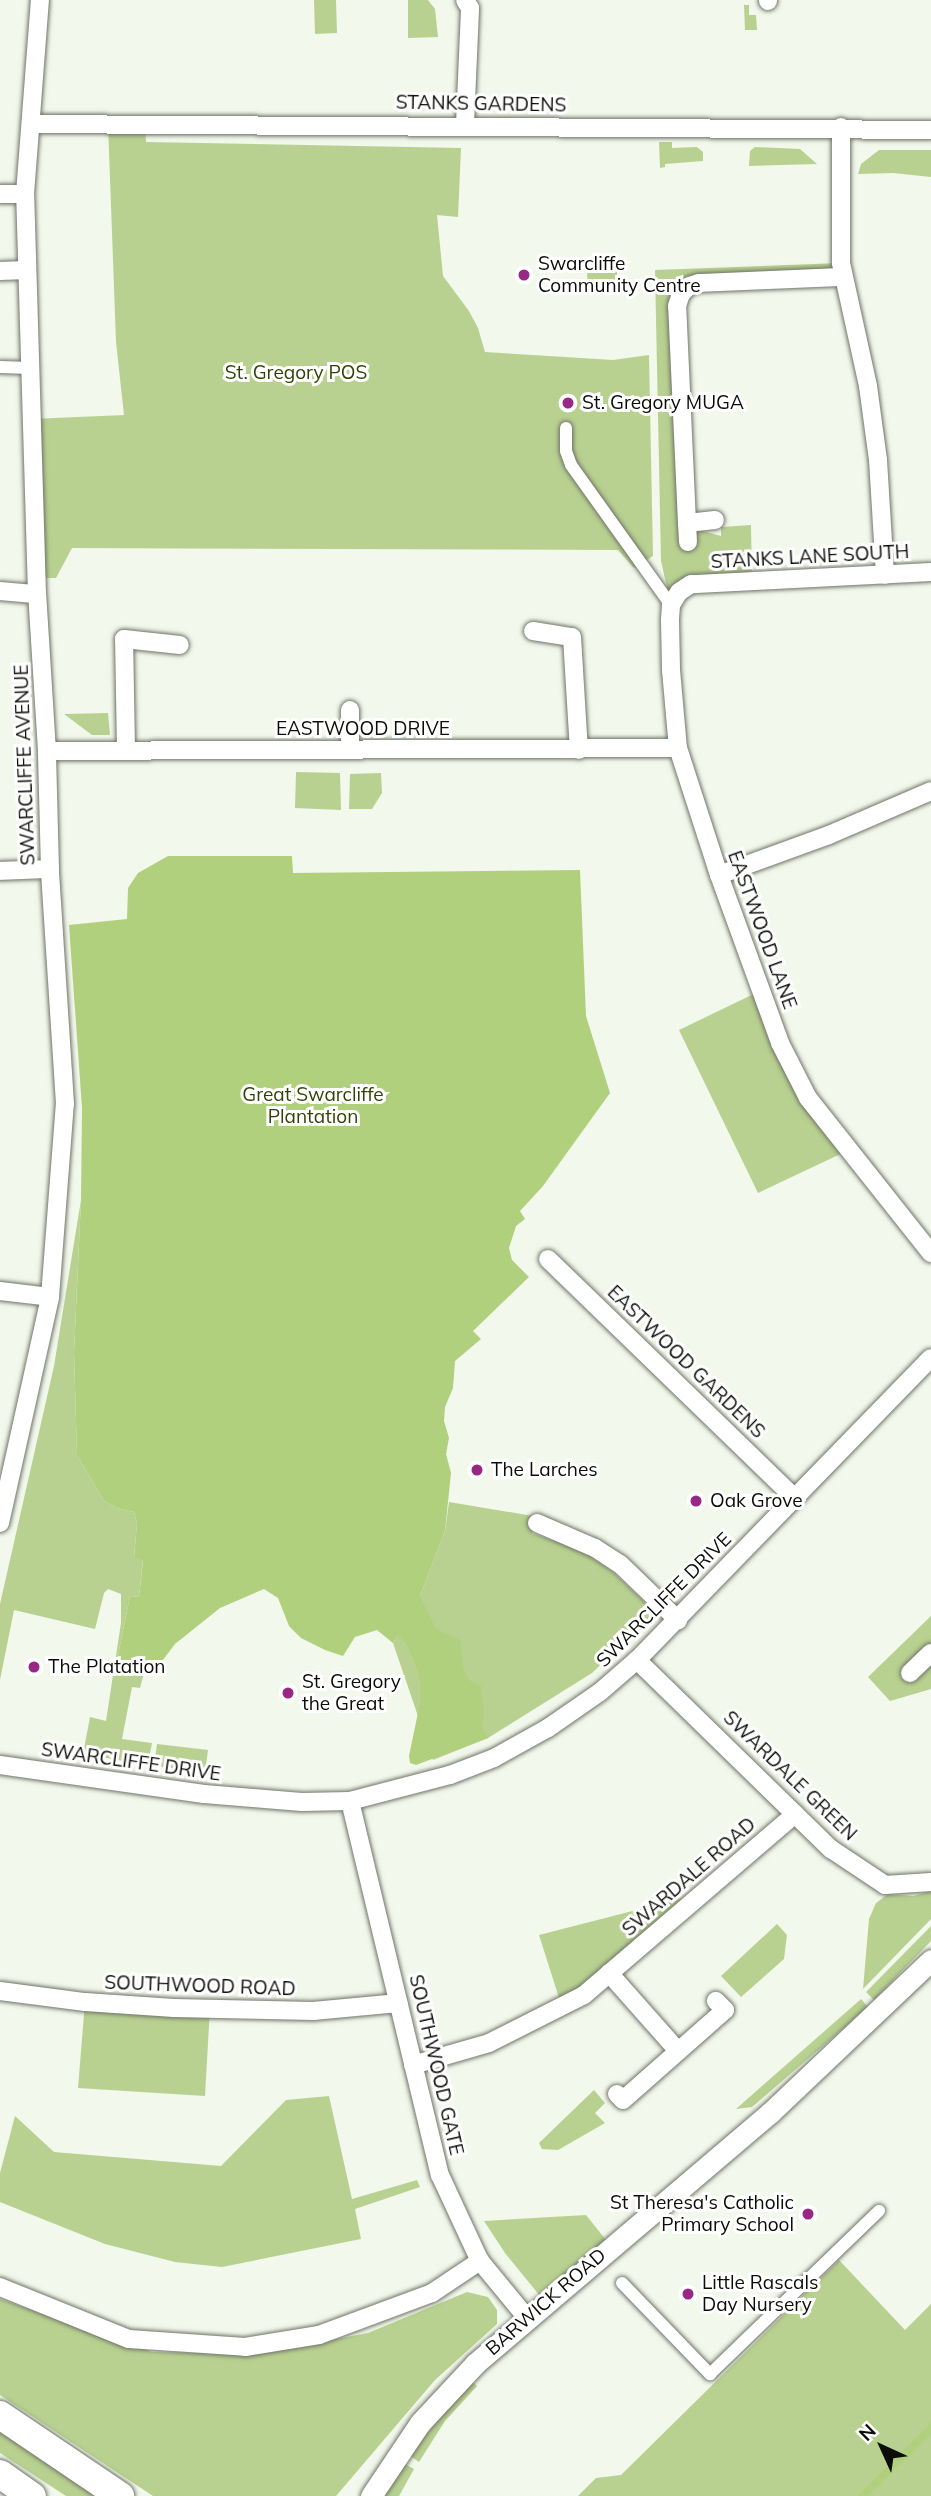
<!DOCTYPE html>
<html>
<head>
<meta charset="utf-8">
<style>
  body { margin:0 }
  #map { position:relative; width:931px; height:2496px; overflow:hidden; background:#f2f8eb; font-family:Mulish,sans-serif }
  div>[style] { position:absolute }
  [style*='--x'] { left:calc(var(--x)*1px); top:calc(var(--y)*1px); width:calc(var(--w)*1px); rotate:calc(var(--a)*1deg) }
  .green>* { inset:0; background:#b8d190 }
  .forest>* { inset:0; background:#b1d07d }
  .roads { filter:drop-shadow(0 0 2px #707469) drop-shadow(0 0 2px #707469) }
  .pedestrian>* { height:12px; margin:-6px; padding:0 6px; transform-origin:6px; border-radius:6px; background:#fff }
  .minor>* { height:18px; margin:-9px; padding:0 9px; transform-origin:9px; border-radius:9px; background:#fff }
  .tertiary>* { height:21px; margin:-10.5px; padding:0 10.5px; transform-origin:10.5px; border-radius:10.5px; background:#fff }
  .trunk>* { height:28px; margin:-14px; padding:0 14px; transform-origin:14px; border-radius:14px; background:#fff }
  .dots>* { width:19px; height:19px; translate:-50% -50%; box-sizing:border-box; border:4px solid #fff; border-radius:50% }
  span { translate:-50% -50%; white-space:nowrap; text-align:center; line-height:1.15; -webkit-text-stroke:6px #fff; paint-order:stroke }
  .street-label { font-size:19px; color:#0b0d09 }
  .poi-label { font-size:19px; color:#0b0d09 }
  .left { translate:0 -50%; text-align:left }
  .right { translate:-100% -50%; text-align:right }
  .park-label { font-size:19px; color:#314305 }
  .north { position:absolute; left:847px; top:2412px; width:70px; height:70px; -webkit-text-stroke:5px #fff; paint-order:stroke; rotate:315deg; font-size:19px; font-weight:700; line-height:28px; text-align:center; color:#0b0d09 }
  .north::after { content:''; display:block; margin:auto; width:24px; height:32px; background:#0b0d09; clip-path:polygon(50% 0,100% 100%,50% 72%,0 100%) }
</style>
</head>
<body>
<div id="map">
  <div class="green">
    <i style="clip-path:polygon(314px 0,336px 0,337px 33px,315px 34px)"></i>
    <i style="clip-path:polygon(408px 0,428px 0,435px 9px,438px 37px,408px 38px)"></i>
    <i style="clip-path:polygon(744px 5px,749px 5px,749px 15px,756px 15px,757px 30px,745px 30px)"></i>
    <i style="clip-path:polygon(108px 124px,145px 124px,146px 142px,461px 148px,458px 217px,437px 215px,443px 276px,469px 311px,478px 328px,485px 352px,613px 360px,649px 355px,653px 556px,634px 568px,618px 550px,72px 548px,56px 578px,37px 578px,32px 419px,124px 415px,116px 342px)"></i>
    <i style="clip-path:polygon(659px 142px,672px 142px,672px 148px,697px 147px,703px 152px,703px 161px,665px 164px,665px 167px,660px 168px)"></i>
    <i style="clip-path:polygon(755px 147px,800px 149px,817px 164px,749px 166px,750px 151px)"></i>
    <i style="clip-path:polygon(879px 150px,931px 150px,931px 177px,893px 173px,858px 174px,861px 164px)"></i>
    <i style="clip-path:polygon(841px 263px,843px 277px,699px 283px,681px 294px,688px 527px,721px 536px,721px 527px,751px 525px,752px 581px,709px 582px,671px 605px,661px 561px,655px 270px)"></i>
    <i style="clip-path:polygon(617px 272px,617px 287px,588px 288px,587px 273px)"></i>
    <i style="clip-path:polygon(108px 713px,110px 735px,92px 735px,64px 714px)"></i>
    <i style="clip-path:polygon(296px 772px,340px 773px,341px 810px,295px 808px)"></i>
    <i style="clip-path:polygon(381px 773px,382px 793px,372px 809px,349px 809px,350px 774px)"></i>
    <i style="clip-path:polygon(762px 990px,780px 1043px,849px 1150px,758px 1193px,679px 1030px)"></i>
    <i style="clip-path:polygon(81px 1200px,74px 1352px,77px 1455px,104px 1501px,117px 1508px,134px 1512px,137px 1523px,134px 1557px,143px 1559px,139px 1597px,130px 1596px,115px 1670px,144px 1673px,140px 1688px,132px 1687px,122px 1739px,152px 1743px,148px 1765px,83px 1754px,90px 1717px,106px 1721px,121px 1623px,121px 1594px,108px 1589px,104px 1593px,95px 1629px,14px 1610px,0 1680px,0 1604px,54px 1366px)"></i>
    <i style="clip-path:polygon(449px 1502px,539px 1517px,532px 1533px,585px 1552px,614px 1573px,655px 1612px,592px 1673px,488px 1738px,433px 1760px,393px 1643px,420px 1596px,445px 1531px)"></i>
    <i style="clip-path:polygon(931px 1616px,931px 1689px,890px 1701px,868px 1677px)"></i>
    <i style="clip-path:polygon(157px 1744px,208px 1750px,205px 1772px,154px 1766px)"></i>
    <i style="clip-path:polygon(931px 1891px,931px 1919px,863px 1989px,869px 1919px,876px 1903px,888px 1894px,913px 1896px)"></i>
    <i style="clip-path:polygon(683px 1898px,593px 1979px,560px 2001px,539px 1935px)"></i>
    <i style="clip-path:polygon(777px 1924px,787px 1935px,784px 1959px,741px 1997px,721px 1976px)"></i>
    <i style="clip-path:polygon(931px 1926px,931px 1941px,874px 2000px,866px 1992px)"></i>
    <i style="clip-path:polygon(861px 1999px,868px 2007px,752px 2107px,736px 2109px)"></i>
    <i style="clip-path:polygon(85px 2002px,210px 2008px,205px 2096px,78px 2088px)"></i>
    <i style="clip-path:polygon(594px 2090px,605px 2103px,595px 2113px,605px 2123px,558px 2150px,542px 2149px,539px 2143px)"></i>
    <i style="clip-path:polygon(329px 2096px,352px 2199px,417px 2180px,420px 2187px,355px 2209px,361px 2239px,222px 2267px,175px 2262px,105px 2244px,0 2202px,0 2173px,15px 2116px,54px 2152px,221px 2166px,286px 2100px)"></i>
    <i style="clip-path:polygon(586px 2215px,606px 2240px,540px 2296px,505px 2253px,484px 2221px)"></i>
    <i style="clip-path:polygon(839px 2260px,905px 2330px,931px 2304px,931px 2496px,578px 2496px,596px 2478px,621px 2475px)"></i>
    <i style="clip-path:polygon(467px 2292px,488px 2297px,497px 2310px,497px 2324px,435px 2380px,336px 2496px,153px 2496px,0 2395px,0 2299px,152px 2352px,256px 2354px,368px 2333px)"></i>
    <i style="clip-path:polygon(471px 2381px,477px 2386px,445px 2421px,419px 2462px,409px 2455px)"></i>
    <i style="clip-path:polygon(0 2430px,97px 2496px,66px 2496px,0 2453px)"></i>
    <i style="clip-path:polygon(403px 2463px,414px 2469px,399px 2496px,384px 2496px)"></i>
  </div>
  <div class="forest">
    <i style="clip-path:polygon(168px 856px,292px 856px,293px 873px,580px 870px,586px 1016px,610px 1093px,543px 1186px,520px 1211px,525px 1219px,516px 1226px,509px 1248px,512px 1260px,529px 1277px,473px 1331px,481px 1339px,455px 1361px,453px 1388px,445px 1407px,444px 1421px,449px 1438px,446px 1454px,451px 1473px,445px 1531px,420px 1596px,436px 1629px,460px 1640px,463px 1668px,469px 1680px,481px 1686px,484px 1717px,482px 1726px,488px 1738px,416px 1765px,410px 1763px,409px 1756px,421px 1698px,419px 1675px,409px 1648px,398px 1635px,393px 1643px,377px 1630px,355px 1637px,343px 1656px,325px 1650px,301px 1638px,289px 1626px,278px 1598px,264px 1589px,220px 1608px,175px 1644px,153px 1673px,115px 1670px,130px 1596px,139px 1597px,143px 1560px,134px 1558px,137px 1523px,134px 1512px,117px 1508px,104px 1501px,77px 1455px,74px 1352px,81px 1200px,82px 1108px,69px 925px,127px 919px,128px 888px,138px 873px)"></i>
    <i style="clip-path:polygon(931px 2423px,931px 2434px,868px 2496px,857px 2496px)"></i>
  </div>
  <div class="roads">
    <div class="pedestrian">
      <i style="--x:0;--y:367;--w:30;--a:2"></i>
      <i style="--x:566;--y:428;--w:23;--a:90"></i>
      <i style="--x:566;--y:451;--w:15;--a:70"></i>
      <i style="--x:571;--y:465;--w:172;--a:54.5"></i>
      <i style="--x:622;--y:2283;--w:127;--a:46"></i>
      <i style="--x:710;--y:2374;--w:235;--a:-44"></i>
    </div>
    <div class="minor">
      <i style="--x:768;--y:1;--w:1;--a:-90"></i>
      <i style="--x:31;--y:124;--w:900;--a:0.38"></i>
      <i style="--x:465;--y:124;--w:116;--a:-87.5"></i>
      <i style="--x:470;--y:8;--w:9;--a:-122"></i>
      <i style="--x:841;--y:127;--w:136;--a:90"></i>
      <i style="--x:841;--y:263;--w:126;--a:77.6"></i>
      <i style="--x:868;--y:386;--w:75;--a:82.3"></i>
      <i style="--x:878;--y:460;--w:115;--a:86.5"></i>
      <i style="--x:0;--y:194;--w:25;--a:0"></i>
      <i style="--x:0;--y:271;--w:27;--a:-2"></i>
      <i style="--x:687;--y:523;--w:217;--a:-92.6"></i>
      <i style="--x:677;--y:306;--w:13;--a:-72"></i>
      <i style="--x:681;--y:294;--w:11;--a:-45"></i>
      <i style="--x:689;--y:286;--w:10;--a:-17"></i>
      <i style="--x:699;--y:283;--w:144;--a:-2.4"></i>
      <i style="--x:688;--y:542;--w:19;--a:-93"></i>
      <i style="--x:687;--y:523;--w:28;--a:-6"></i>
      <i style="--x:931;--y:572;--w:240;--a:177.1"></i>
      <i style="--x:691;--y:584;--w:14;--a:146"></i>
      <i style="--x:679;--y:592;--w:15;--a:122"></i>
      <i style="--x:671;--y:605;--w:16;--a:94"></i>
      <i style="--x:670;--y:621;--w:49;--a:88.8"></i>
      <i style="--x:671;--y:670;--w:78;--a:84.9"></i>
      <i style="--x:678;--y:748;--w:133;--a:72.1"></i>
      <i style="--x:719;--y:875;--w:179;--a:70"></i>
      <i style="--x:780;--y:1043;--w:62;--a:63"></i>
      <i style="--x:808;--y:1098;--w:198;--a:51.6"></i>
      <i style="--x:0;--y:591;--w:37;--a:5"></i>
      <i style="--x:533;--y:631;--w:39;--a:9"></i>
      <i style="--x:572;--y:637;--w:113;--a:86.5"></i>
      <i style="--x:126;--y:750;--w:111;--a:-91"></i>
      <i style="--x:124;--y:639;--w:56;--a:6.1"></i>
      <i style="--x:350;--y:750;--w:40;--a:-90"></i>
      <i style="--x:47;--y:751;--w:631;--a:-0.27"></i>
      <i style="--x:0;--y:871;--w:50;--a:-2.3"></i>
      <i style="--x:719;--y:875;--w:117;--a:-20"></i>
      <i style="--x:829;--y:835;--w:111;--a:-23.3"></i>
      <i style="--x:548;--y:1259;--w:342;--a:44.1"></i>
      <i style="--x:0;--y:1291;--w:50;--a:6.8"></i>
      <i style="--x:0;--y:1523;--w:231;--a:-77.5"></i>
      <i style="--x:50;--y:1297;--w:194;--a:-85.6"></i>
      <i style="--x:65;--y:1104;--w:235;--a:-93.7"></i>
      <i style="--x:50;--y:869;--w:118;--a:-91.5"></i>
      <i style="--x:47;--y:751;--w:157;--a:-93.6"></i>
      <i style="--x:37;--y:594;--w:400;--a:-91.7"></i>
      <i style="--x:25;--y:194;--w:195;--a:-85.6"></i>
      <i style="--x:537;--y:1523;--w:63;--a:23.3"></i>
      <i style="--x:595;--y:1548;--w:30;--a:33"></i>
      <i style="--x:620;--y:1564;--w:81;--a:44"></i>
      <i style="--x:637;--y:1660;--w:271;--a:44.3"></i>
      <i style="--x:831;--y:1849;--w:65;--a:33.7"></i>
      <i style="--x:885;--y:1885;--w:46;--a:-3.7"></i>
      <i style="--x:910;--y:1673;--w:29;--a:-44"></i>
      <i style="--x:0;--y:1765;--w:206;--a:8.1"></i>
      <i style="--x:204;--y:1794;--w:98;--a:4.7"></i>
      <i style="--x:302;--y:1802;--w:48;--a:-1.2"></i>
      <i style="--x:350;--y:1801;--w:103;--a:-14.6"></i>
      <i style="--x:450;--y:1775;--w:47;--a:-21.1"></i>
      <i style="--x:494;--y:1758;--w:62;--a:-29.1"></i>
      <i style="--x:548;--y:1728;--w:63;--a:-34.7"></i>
      <i style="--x:600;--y:1692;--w:49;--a:-40.9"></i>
      <i style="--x:637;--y:1660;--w:421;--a:-45.8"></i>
      <i style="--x:350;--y:1801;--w:385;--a:76.5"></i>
      <i style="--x:440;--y:2175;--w:95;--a:65.1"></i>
      <i style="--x:480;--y:2261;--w:74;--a:50.5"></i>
      <i style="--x:609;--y:1973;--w:104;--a:48.5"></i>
      <i style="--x:0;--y:1991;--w:86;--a:7.4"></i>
      <i style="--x:85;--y:2002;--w:89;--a:3.9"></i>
      <i style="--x:174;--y:2008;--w:139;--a:1.2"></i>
      <i style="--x:313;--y:2011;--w:86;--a:-5.3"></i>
      <i style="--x:413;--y:2065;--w:79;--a:-16.1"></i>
      <i style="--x:489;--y:2043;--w:106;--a:-26.8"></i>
      <i style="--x:584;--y:1995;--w:278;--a:-40.6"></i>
      <i style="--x:617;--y:2094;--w:8;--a:45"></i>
      <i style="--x:623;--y:2100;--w:136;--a:-41.4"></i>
      <i style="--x:725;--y:2010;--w:13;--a:-135"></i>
      <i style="--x:0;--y:2287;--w:139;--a:22"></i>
      <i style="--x:129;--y:2339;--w:116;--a:3.9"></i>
      <i style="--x:245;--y:2347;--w:75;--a:-9.2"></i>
      <i style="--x:319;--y:2335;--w:121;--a:-20.4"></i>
      <i style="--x:432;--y:2293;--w:58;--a:-33.7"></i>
    </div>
    <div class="tertiary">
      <i style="--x:371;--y:2496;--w:88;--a:-56.1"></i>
      <i style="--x:420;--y:2423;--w:82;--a:-47"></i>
      <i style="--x:476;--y:2363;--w:386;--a:-40.4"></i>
      <i style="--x:770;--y:2113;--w:222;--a:-43.5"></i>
    </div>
    <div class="trunk">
      <i style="--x:0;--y:2415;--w:145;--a:34"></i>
      <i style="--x:0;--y:2474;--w:39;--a:35"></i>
    </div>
  </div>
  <div class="dots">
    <i style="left:524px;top:275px;background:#982786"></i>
    <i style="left:568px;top:403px;background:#982786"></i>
    <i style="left:477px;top:1470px;background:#982786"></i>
    <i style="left:696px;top:1501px;background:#982786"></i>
    <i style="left:34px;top:1667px;background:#982786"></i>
    <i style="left:288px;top:1693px;background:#982786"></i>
    <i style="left:808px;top:2214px;background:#982786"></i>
    <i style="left:688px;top:2294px;background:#982786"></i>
  </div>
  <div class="street-label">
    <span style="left:481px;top:104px;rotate:1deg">STANKS GARDENS</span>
    <span style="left:810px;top:557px;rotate:-3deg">STANKS LANE SOUTH</span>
    <span style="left:363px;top:729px">EASTWOOD DRIVE</span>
    <span style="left:25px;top:765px;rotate:-92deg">SWARCLIFFE AVENUE</span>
    <span style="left:762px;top:930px;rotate:70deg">EASTWOOD LANE</span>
    <span style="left:686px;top:1362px;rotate:44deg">EASTWOOD GARDENS</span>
    <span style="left:664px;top:1600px;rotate:-45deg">SWARCLIFFE DRIVE</span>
    <span style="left:131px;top:1762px;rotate:8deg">SWARCLIFFE DRIVE</span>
    <span style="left:790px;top:1776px;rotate:44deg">SWARDALE GREEN</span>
    <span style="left:689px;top:1877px;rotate:-41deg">SWARDALE ROAD</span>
    <span style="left:200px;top:1986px;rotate:2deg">SOUTHWOOD ROAD</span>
    <span style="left:436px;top:2065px;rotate:77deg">SOUTHWOOD GATE</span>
    <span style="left:546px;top:2302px;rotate:-41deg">BARWICK ROAD</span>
  </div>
  <div class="poi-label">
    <span class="left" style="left:538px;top:275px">Swarcliffe<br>Community Centre</span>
    <span class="left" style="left:582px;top:403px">St. Gregory MUGA</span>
    <span class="left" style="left:491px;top:1470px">The Larches</span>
    <span class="left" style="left:710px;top:1501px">Oak Grove</span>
    <span class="left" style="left:48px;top:1667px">The Platation</span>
    <span class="left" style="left:302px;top:1693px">St. Gregory<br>the Great</span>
    <span class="right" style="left:794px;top:2214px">St Theresa's Catholic<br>Primary School</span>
    <span class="left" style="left:702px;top:2294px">Little Rascals<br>Day Nursery</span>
  </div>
  <div class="park-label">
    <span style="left:296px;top:373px">St. Gregory POS</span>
    <span style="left:313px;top:1106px">Great Swarcliffe<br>Plantation</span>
  </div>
  <div class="north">N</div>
</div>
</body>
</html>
